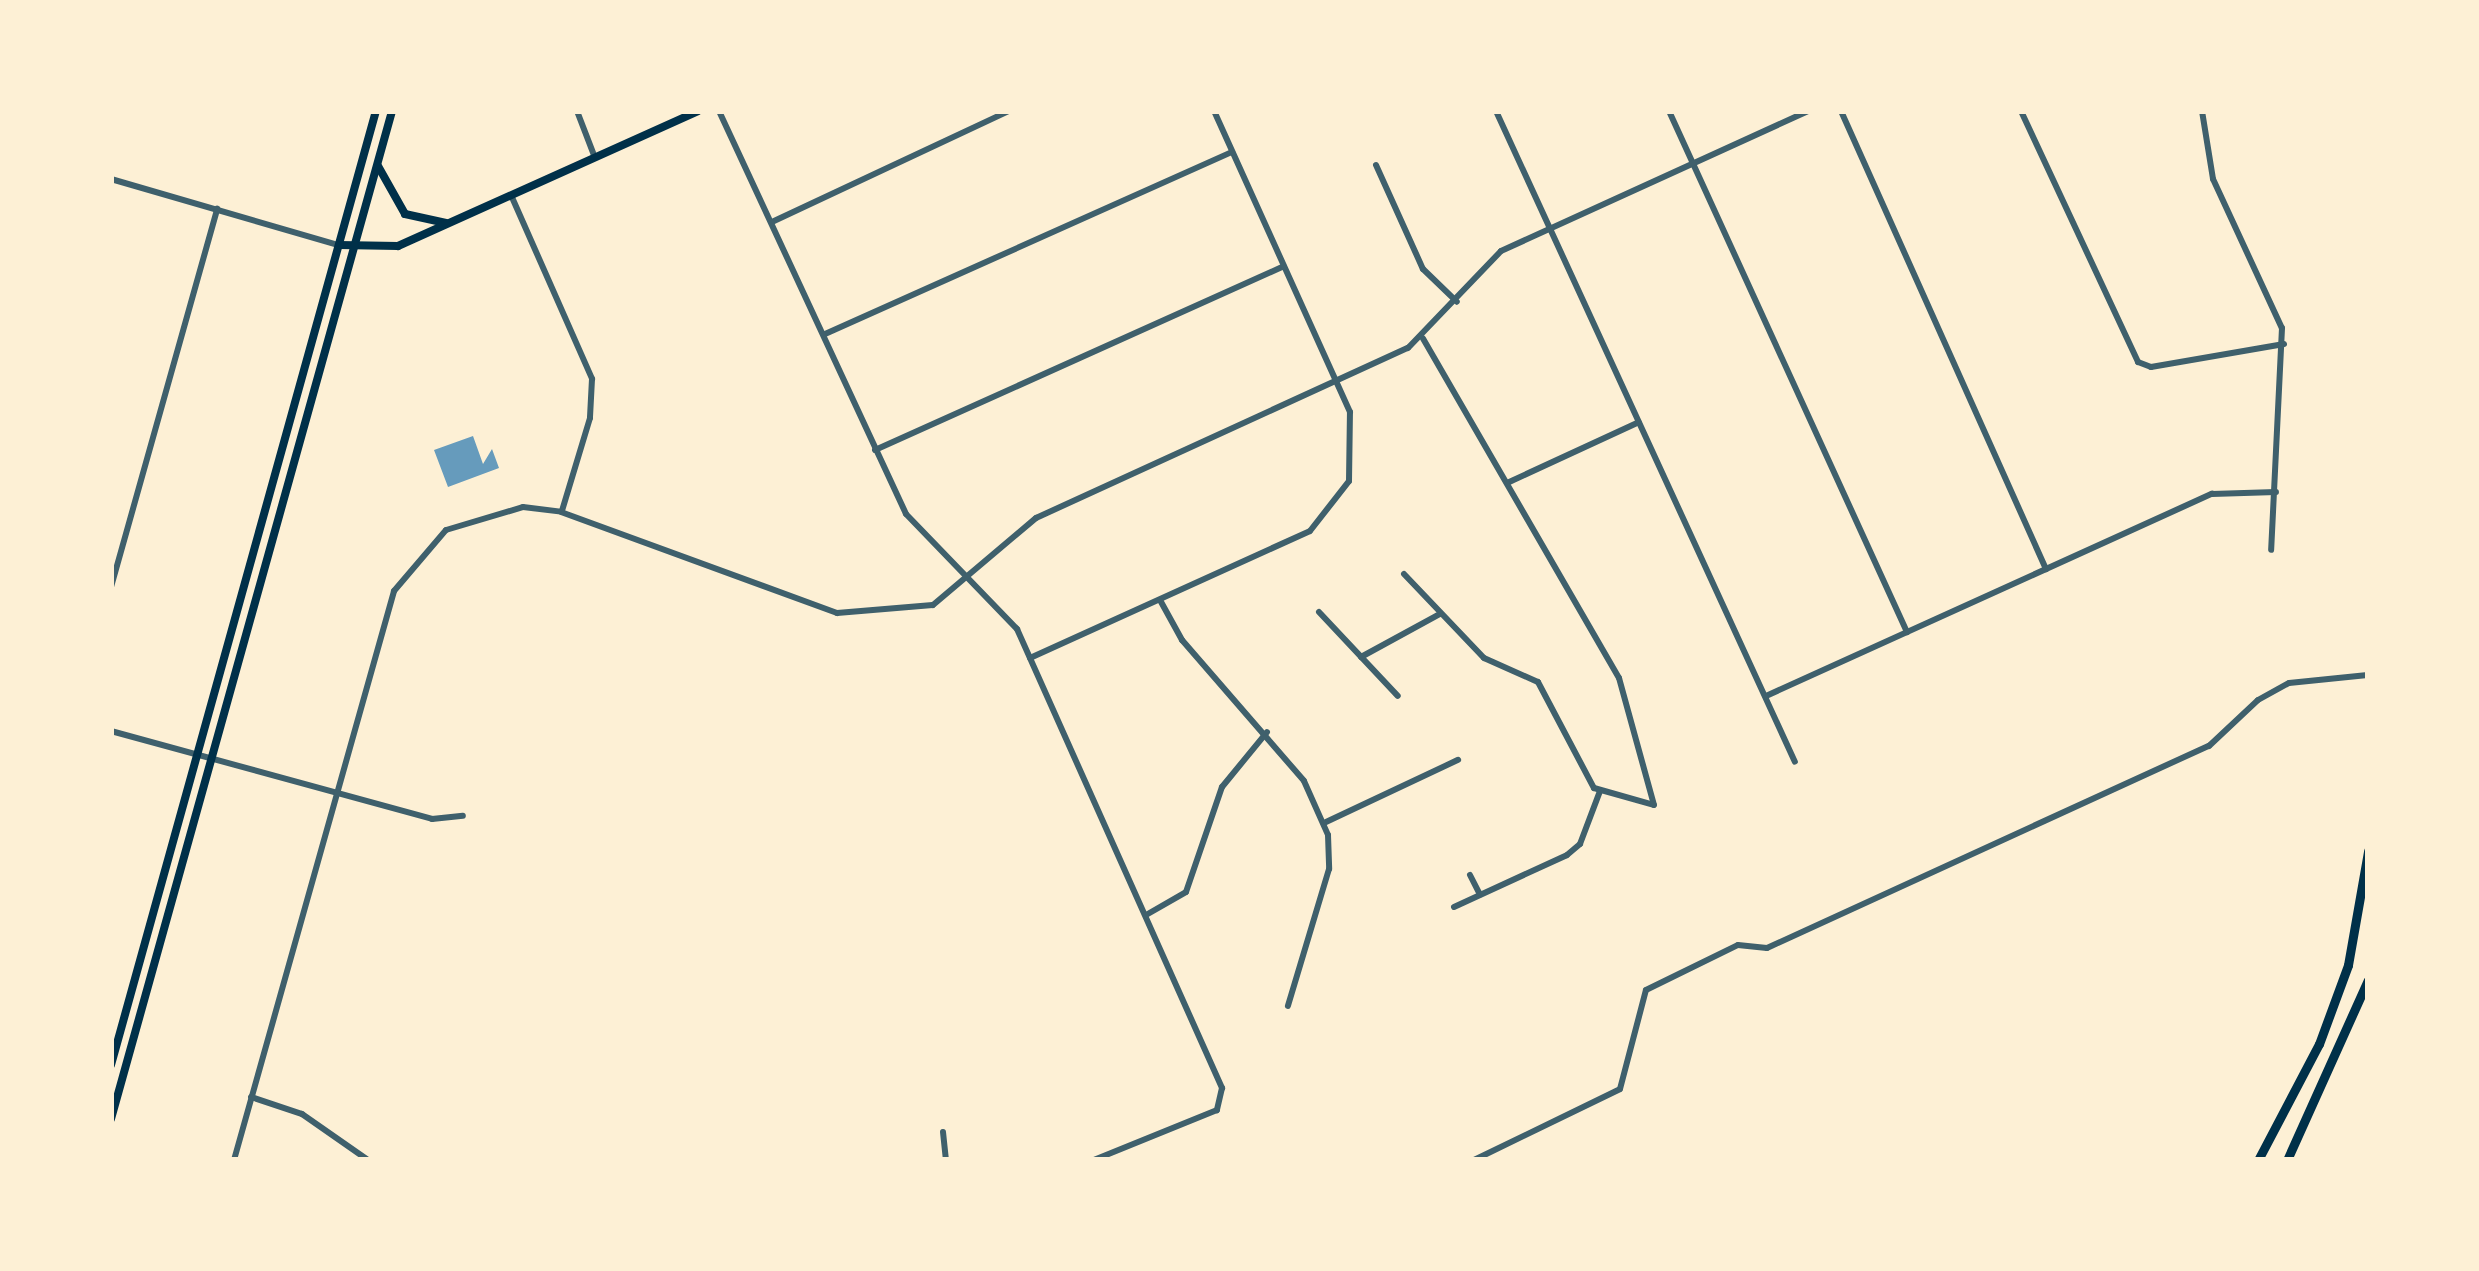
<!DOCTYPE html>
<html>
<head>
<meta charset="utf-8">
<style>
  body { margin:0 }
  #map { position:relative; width:2479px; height:1271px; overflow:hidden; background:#fdf0d5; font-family:Karla,sans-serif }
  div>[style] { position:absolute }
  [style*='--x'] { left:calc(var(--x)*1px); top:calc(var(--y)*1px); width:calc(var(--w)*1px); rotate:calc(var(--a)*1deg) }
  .water>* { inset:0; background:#669bbc }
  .minor>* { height:6px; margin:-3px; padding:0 3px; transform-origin:3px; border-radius:3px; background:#3f606c }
  .tertiary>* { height:6px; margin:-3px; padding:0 3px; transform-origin:3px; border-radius:3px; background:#3f606c }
  .secondary>* { height:8px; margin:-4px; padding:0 4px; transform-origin:4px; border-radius:4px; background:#003049 }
  .primary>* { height:9px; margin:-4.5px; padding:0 4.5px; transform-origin:4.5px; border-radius:4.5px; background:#003049 }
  span { translate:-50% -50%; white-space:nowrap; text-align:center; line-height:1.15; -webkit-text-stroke:10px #fdf0d5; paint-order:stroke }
  .frame { position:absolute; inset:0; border:114px solid #fdf0d5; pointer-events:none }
</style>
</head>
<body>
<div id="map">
  <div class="water">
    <i style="clip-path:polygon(473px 436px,483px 464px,492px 449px,499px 468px,448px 487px,434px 450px)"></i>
  </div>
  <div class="minor">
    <i style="--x:577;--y:111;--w:50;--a:69"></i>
    <i style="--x:719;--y:111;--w:444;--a:65.1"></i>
    <i style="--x:906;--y:514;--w:160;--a:46"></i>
    <i style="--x:1017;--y:629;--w:503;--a:65.93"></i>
    <i style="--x:1222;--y:1088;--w:23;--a:103"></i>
    <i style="--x:1217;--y:1110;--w:133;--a:157.9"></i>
    <i style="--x:1496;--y:111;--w:716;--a:65.33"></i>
    <i style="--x:1669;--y:111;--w:573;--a:65.45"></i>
    <i style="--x:1841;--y:111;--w:502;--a:65.89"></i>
    <i style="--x:2021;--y:111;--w:277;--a:65"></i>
    <i style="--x:2138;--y:362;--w:14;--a:21"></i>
    <i style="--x:2151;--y:367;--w:135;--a:-9.8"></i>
    <i style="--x:2202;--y:111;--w:69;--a:80.8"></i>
    <i style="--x:2213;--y:179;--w:164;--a:65.2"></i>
    <i style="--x:2282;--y:328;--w:222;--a:92.8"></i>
    <i style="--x:111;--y:113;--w:2;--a:-63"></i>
    <i style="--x:1376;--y:165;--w:114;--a:65.7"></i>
    <i style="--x:1423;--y:269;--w:47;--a:44.1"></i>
    <i style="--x:111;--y:179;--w:236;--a:16.2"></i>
    <i style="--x:774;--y:221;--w:259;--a:-25.1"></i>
    <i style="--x:825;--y:334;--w:446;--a:-24.1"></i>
    <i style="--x:875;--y:450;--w:448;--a:-24.2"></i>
    <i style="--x:1507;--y:483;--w:145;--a:-24.8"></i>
    <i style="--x:1404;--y:574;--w:116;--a:46.4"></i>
    <i style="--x:1484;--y:658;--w:59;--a:24"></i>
    <i style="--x:1538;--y:682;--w:120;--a:62.2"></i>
    <i style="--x:1594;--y:788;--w:62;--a:15.8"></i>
    <i style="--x:1654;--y:805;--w:132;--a:-105.4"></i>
    <i style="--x:1619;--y:678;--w:392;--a:-120"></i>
    <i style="--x:111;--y:587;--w:393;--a:-74.3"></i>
    <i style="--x:1160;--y:600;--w:46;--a:61.2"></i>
    <i style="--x:1182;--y:640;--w:186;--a:49.1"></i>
    <i style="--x:1304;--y:781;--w:59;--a:66"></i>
    <i style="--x:1328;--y:835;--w:34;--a:88"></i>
    <i style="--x:1329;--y:869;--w:143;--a:106.7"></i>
    <i style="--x:1319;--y:612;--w:115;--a:46.8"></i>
    <i style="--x:1361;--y:657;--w:90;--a:-28.6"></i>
    <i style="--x:1030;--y:658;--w:307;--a:-24.4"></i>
    <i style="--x:1310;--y:531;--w:63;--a:-52"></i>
    <i style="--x:1349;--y:481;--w:69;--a:-89.2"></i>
    <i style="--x:1350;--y:412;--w:330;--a:-114.3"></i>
    <i style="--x:1766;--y:696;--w:490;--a:-24.4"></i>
    <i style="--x:2212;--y:494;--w:64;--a:-1.8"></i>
    <i style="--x:1326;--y:822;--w:146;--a:-25.2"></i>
    <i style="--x:1470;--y:875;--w:22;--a:63"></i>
    <i style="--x:1454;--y:907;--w:124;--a:-24.7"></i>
    <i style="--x:1567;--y:855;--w:17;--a:-40"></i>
    <i style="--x:1580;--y:844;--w:57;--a:-69.3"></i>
    <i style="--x:1146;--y:915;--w:46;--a:-29.9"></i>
    <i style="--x:1186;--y:892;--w:111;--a:-71.1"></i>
    <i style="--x:1222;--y:787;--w:71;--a:-50.7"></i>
    <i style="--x:251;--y:1097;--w:54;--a:18.4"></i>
    <i style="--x:302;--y:1114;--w:80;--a:34.9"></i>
    <i style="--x:943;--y:1132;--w:28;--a:84"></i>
    <i style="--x:1474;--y:1160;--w:162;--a:-25.9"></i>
    <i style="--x:1620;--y:1089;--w:102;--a:-75.3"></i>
    <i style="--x:1646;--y:990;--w:102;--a:-26.1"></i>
    <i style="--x:1738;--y:945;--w:29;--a:6"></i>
    <i style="--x:1767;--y:948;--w:486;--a:-24.6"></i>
    <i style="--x:2209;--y:746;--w:67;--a:-43.2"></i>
    <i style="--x:2258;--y:700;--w:35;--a:-29"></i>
    <i style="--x:2289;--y:683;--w:79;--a:-5.8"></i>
  </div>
  <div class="tertiary">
    <i style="--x:511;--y:195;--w:201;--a:66.2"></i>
    <i style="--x:592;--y:379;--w:39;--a:93"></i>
    <i style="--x:590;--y:418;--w:97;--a:106.8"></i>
    <i style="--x:111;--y:731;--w:333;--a:15.3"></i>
    <i style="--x:432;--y:819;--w:31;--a:-6"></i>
    <i style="--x:234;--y:1160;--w:591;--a:-74.29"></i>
    <i style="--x:394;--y:591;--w:80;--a:-49.6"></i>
    <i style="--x:446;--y:530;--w:80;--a:-16.6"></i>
    <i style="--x:523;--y:507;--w:38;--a:7"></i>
    <i style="--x:561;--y:512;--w:294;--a:20.1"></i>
    <i style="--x:837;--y:613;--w:96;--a:-4.8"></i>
    <i style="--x:933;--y:605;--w:135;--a:-40.2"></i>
    <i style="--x:1036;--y:518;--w:409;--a:-24.6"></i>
    <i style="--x:1408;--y:348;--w:134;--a:-46.2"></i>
    <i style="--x:1501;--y:251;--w:337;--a:-24.5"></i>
  </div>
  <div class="secondary">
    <i style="--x:378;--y:166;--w:55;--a:60.6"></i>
    <i style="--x:405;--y:214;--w:42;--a:12.4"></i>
    <i style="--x:339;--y:245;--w:59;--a:1"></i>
    <i style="--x:398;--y:246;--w:329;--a:-24.2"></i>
    <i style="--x:111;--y:1065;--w:990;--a:-74.48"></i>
    <i style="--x:111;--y:1119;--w:1046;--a:-74.42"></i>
  </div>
  <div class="primary">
    <i style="--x:2258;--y:1160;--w:131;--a:-62.3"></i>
    <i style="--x:2319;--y:1044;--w:84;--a:-69.8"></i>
    <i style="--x:2348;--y:965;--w:116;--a:-80"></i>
    <i style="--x:2287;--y:1160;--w:197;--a:-65.8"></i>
  </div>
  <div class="frame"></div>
</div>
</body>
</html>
